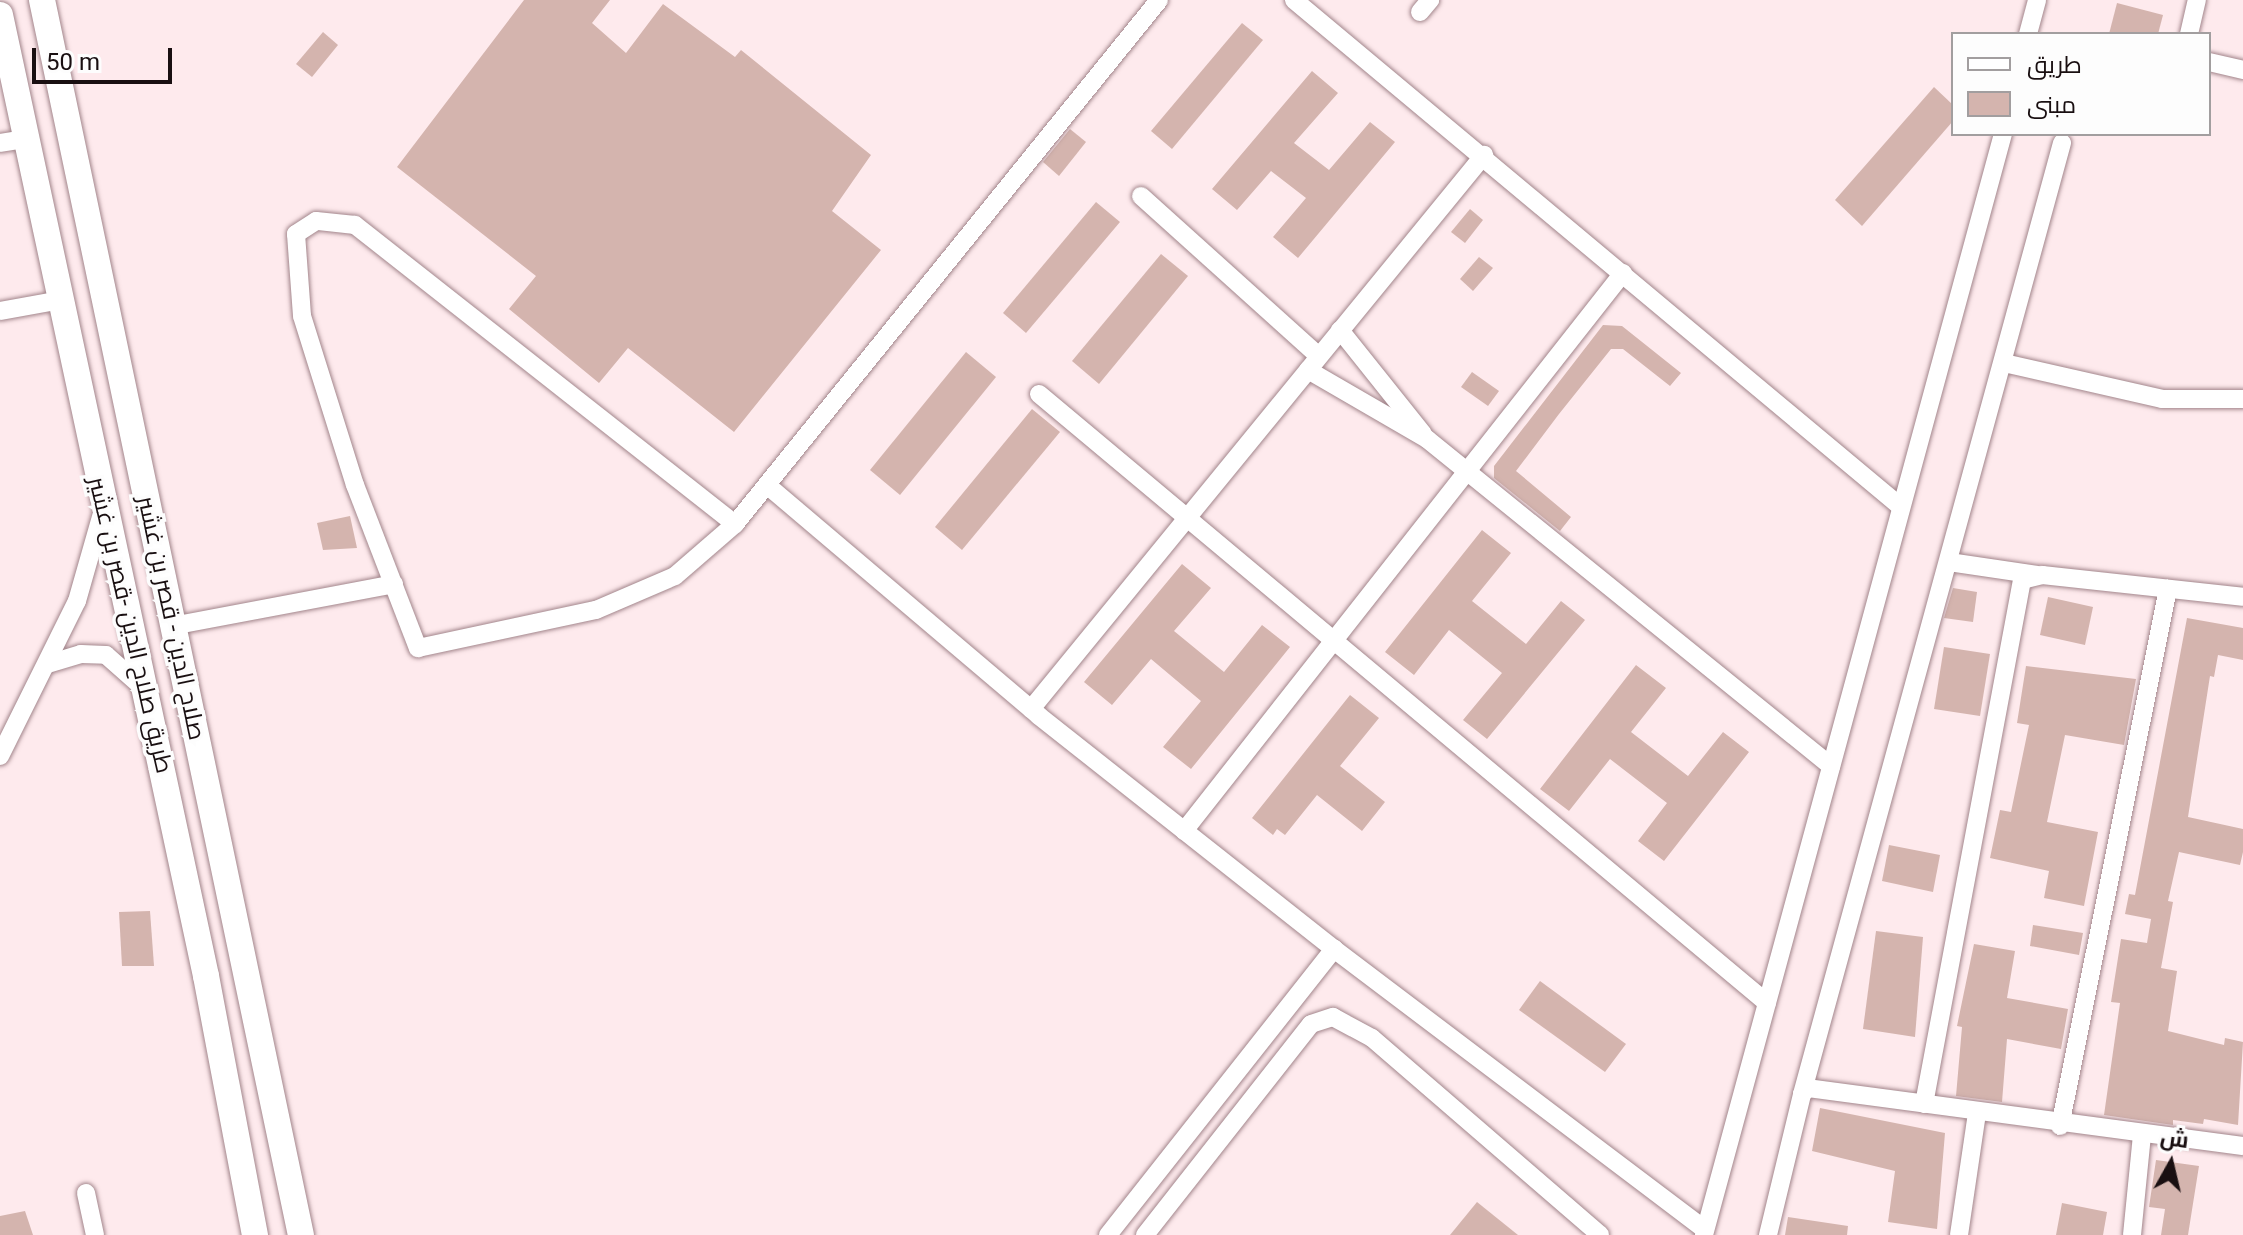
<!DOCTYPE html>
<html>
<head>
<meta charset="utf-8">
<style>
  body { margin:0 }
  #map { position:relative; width:2243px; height:1235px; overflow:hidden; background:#feeaed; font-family:Roboto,Cairo,sans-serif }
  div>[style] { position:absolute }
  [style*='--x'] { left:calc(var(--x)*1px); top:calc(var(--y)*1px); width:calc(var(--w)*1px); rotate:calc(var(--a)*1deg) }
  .building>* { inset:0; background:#d4b4ae }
  .roads { filter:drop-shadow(0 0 2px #a2858b) drop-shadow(0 0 2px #a2858b) }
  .minor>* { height:18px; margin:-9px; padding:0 9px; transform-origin:9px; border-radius:9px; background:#fff }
  .highway>* { height:26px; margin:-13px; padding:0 13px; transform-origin:13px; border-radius:13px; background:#fff }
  span { translate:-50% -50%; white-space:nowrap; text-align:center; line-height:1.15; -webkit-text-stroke:7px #fdfdfd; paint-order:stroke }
  .street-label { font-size:24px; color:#190f11 }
  .legend { position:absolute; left:1951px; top:32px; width:260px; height:104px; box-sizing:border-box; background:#fdfdfd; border:2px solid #a29e9f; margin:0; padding:10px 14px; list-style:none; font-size:24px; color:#190f11 }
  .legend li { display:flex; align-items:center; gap:16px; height:40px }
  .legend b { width:40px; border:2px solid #a29e9f }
  .north { position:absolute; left:2131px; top:1123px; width:80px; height:80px; -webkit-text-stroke:6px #fdfdfd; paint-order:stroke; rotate:8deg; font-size:22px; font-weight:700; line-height:32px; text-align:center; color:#190f11 }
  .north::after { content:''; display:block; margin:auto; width:28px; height:36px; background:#190f11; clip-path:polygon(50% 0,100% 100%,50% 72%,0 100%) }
  .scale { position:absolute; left:32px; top:48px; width:140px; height:36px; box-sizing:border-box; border:4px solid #190f11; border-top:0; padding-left:10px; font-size:24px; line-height:28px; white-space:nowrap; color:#190f11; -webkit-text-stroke:6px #fdfdfd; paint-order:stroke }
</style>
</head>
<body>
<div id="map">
  <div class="building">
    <i style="clip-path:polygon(524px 0,610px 0,592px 23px,626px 53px,663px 4px,735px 57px,741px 50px,871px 155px,832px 211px,881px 250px,734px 432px,628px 348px,599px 383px,509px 309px,536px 276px,397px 167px)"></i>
    <i style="clip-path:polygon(2117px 3px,2163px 15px,2158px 34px,2109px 34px)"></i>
    <i style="clip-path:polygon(1242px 23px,1263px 40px,1172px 149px,1151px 131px)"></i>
    <i style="clip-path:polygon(323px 32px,338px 45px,312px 77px,296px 64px)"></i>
    <i style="clip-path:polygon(1312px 71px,1338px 93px,1294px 143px,1329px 170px,1370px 122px,1395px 142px,1298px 258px,1273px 237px,1306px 198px,1271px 171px,1237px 210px,1212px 189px)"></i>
    <i style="clip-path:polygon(1934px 87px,1953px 105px,1953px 121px,1862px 226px,1835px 200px)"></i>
    <i style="clip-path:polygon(1070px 129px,1086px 142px,1059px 176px,1043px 162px)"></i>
    <i style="clip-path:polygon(1096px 202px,1120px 222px,1026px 333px,1003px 313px)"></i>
    <i style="clip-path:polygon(1470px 209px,1483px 220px,1465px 243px,1451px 232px)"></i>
    <i style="clip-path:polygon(1161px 254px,1188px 276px,1099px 384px,1072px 361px)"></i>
    <i style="clip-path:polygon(1479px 257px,1493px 268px,1473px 291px,1460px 279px)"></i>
    <i style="clip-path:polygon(1603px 325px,1622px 326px,1681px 373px,1670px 386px,1623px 349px,1611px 349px,1559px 414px,1516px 471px,1571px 517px,1560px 531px,1494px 478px,1494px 466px)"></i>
    <i style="clip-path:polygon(966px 352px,996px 377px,900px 495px,870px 470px)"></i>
    <i style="clip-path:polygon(1472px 372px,1499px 391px,1488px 406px,1461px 387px)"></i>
    <i style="clip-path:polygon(1032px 409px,1060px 432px,962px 550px,935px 527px)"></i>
    <i style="clip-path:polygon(350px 516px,357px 548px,323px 550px,317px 523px)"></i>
    <i style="clip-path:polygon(1482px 530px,1511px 553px,1472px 601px,1526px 644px,1561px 601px,1585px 620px,1487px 739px,1463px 720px,1502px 673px,1449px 630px,1414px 675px,1385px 652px)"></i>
    <i style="clip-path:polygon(1182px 564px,1211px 588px,1174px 631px,1224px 672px,1262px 625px,1290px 647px,1191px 769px,1163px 747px,1201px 701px,1151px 659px,1112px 705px,1084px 682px)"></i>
    <i style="clip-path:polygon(1953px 588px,1977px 592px,1973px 622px,1944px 618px)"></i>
    <i style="clip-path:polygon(2048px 597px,2093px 607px,2085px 645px,2040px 635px)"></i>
    <i style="clip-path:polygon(2187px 618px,2243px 628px,2243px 660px,2218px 655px,2214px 677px,2210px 676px,2188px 817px,2243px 829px,2243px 852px,2240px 865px,2179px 852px,2168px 901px,2173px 902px,2161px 968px,2177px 971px,2168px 1031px,2224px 1045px,2225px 1038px,2243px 1042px,2238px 1125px,2204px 1119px,2203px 1124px,2173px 1120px,2173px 1125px,2104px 1115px,2120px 1003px,2111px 1002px,2121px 939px,2147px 943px,2151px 919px,2125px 914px,2129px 894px,2135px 895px)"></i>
    <i style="clip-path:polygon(1944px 647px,1990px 654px,1980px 716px,1934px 709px)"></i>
    <i style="clip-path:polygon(1636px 665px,1666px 688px,1631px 732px,1688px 776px,1723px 732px,1749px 752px,1664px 861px,1638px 841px,1667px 803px,1610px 759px,1569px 811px,1540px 789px)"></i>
    <i style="clip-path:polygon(2026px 666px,2136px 679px,2124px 745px,2065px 735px,2047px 822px,2098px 832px,2084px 906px,2044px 898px,2049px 871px,1990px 858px,2000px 810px,2011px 812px,2029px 725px,2017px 723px)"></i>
    <i style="clip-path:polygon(1350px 695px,1379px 718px,1340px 766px,1385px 802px,1362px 831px,1317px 795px,1285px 835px,1277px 829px,1273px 835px,1252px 818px)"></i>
    <i style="clip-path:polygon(1889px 845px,1940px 855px,1933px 892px,1882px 881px)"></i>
    <i style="clip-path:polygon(150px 911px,154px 966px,122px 966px,119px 912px)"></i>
    <i style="clip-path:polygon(2033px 925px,2083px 933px,2079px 955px,2030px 946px)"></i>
    <i style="clip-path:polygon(1876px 931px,1923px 937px,1915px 1037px,1863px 1029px)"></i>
    <i style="clip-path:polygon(1974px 944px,2015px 951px,2007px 998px,2068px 1009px,2061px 1049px,2007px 1039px,2002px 1102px,1956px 1096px,1962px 1027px,1957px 1026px)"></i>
    <i style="clip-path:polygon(1540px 981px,1626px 1044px,1605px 1072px,1519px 1010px)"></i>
    <i style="clip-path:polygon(1820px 1108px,1945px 1133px,1937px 1229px,1888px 1222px,1895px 1171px,1812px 1151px)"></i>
    <i style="clip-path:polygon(2156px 1160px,2199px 1166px,2188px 1235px,2161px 1235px,2165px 1209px,2149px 1207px)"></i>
    <i style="clip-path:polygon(1477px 1202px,1518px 1235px,1450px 1235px)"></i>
    <i style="clip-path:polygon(2062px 1203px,2107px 1212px,2103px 1235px,2056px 1235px)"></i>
    <i style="clip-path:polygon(25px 1211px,33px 1235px,0 1235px,0 1216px)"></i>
    <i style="clip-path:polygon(1788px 1217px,1848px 1226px,1847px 1235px,1785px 1235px)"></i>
  </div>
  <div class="roads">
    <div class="minor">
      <i style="--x:1294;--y:0;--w:791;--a:39.87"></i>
      <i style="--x:1420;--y:12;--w:16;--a:-50"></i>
      <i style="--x:2028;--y:34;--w:35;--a:-75"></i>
      <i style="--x:2189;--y:34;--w:35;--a:-77"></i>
      <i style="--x:2209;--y:62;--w:35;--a:13"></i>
      <i style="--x:0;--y:143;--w:25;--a:-9"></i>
      <i style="--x:1141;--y:196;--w:239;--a:42"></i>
      <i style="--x:0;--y:311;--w:62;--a:-10.2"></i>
      <i style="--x:1340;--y:330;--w:133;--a:51.4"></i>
      <i style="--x:2004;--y:363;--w:162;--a:12.8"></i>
      <i style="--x:2162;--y:399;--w:81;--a:0"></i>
      <i style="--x:1308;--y:370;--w:138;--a:30.1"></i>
      <i style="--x:1427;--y:439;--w:520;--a:38.99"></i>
      <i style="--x:1039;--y:394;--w:949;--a:39.91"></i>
      <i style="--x:768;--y:486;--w:355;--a:40.3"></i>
      <i style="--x:1039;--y:716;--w:376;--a:38.3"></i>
      <i style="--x:1334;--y:949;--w:465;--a:37.1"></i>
      <i style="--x:735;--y:524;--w:484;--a:-141.8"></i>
      <i style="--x:355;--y:225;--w:39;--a:-174"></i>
      <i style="--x:316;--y:221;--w:24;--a:147"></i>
      <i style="--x:296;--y:234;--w:82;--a:85.8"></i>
      <i style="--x:302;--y:316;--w:177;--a:72.6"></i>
      <i style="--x:355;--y:485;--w:175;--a:68.9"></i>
      <i style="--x:418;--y:648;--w:182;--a:-12.1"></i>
      <i style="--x:596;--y:610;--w:86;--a:-23.3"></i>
      <i style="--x:675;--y:576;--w:79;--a:-40.9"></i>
      <i style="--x:735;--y:524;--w:674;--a:-51.02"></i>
      <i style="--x:1949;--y:562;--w:89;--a:8.4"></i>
      <i style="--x:172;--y:626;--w:226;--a:-10.7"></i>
      <i style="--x:48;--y:664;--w:34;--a:-17"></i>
      <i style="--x:81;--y:654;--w:25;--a:2"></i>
      <i style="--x:106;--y:655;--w:48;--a:41.6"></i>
      <i style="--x:1031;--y:709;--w:716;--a:-50.73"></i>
      <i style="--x:0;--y:756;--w:173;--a:-63.6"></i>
      <i style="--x:77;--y:601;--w:95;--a:-74.1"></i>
      <i style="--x:1184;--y:831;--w:710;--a:-51.81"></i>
      <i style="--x:1802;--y:1094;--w:986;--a:-74.71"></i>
      <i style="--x:1924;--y:1104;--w:533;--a:-79.41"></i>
      <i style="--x:2022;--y:580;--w:21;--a:-14"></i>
      <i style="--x:2042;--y:575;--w:202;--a:6.2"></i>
      <i style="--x:2060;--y:1126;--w:548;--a:-78.63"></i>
      <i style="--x:86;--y:1193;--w:43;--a:77.9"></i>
      <i style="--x:1108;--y:1235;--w:365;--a:-51.7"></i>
      <i style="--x:1145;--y:1235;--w:268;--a:-51.8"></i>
      <i style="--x:1311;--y:1024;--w:23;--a:-18"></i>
      <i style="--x:1333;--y:1017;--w:44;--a:28.3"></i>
      <i style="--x:1372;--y:1038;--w:301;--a:40.8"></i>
      <i style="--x:1704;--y:1235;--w:1141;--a:-74.81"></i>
      <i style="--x:1768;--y:1235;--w:145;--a:-76.4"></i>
      <i style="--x:1802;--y:1094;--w:8;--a:-45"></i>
      <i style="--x:1808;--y:1088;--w:439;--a:7.6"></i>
      <i style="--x:1959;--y:1235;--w:123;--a:-81.6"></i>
      <i style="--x:2132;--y:1235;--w:100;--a:-84.3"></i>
    </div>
    <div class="highway">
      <i style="--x:42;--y:0;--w:1262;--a:78.16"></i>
      <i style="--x:0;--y:15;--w:983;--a:77.9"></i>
      <i style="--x:206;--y:976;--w:264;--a:79.3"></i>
    </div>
  </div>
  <div class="street-label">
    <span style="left:171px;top:618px;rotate:78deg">صلاح الدين - قصر بن غشير</span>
    <span style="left:130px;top:625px;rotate:77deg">طريق صلاح الدين -قصر بن غشير</span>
  </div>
  <ul class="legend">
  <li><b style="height:10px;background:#fff"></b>طريق</li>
  <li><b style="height:22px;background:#d4b4ae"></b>مبنى</li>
  </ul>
  <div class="north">ش</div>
  <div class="scale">50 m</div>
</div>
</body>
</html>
